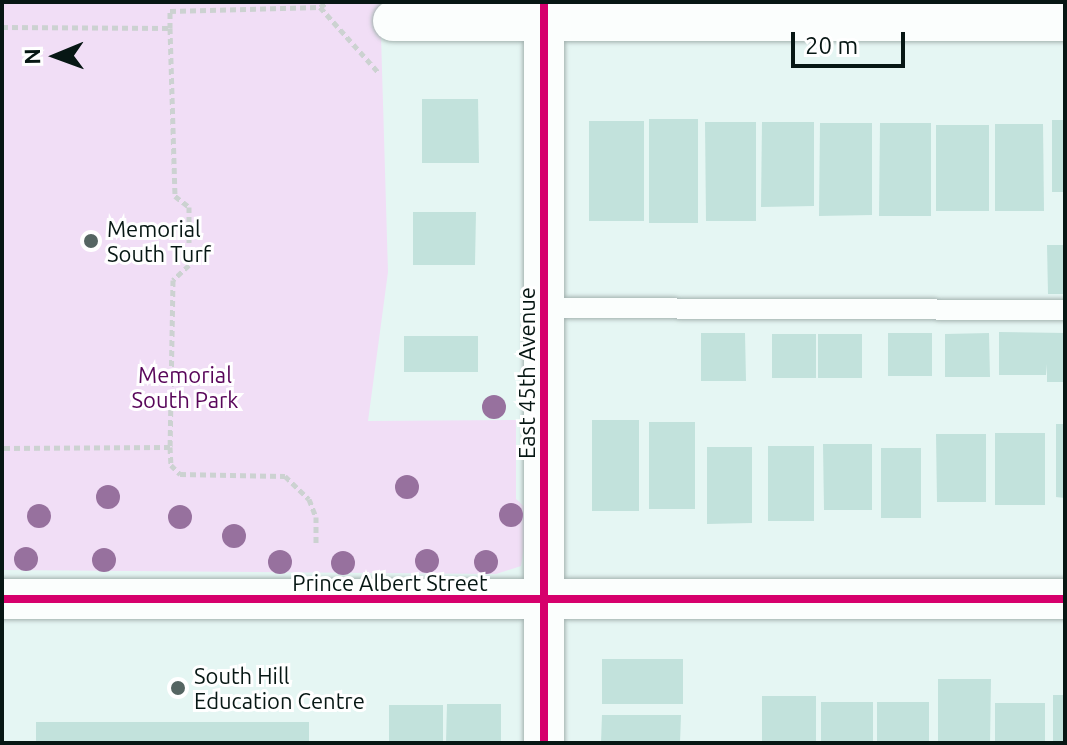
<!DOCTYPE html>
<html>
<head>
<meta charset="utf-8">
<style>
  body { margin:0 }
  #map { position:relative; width:1067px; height:745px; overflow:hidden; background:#e5f6f3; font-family:Ubuntu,sans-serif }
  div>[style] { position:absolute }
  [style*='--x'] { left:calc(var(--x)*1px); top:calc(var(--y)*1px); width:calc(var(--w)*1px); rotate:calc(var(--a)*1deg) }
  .green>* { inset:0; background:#f1def6 }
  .building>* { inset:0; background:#c2e2dc }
  .path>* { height:5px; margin-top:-2.5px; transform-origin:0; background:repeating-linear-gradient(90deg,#ccd2d1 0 6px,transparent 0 10px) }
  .roads { filter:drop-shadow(0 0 2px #a4b3b0) drop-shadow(0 0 2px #a4b3b0) }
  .service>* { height:20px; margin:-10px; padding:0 10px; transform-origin:10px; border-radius:10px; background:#fbfefd }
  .minor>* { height:40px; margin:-20px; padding:0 20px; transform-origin:20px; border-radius:20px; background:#fbfefd }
  .cycleway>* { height:8px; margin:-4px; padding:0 4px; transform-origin:4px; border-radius:4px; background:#d6006c }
  .trees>* { width:24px; height:24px; margin:-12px; border-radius:50%; background:#97719e }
  .dots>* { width:22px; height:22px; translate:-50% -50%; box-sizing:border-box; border:4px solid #fff; border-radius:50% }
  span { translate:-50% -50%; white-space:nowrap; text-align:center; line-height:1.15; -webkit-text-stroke:6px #fff; paint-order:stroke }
  .poi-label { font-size:22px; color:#071714 }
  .left { translate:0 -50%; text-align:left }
  .street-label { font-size:22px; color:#071714 }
  .park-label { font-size:22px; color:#580559 }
  .frame { position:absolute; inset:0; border:4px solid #071714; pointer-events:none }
  .north { position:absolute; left:16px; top:16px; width:80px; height:80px; -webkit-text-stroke:6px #fff; paint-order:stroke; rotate:269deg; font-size:22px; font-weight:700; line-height:32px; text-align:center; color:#071714 }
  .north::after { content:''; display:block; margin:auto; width:28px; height:36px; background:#071714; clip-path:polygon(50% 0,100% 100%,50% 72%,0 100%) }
  .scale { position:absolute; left:791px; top:32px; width:114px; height:36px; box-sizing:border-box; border:4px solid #071714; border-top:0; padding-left:10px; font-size:24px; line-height:28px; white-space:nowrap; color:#071714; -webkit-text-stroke:6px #fff; paint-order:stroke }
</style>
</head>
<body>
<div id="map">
  <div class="green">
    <i style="clip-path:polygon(2px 2px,380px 2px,388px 272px,368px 421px,516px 420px,516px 499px,530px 512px,521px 566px,496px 574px,2px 570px)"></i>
  </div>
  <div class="building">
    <i style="clip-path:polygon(422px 99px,478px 99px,479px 163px,422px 163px)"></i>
    <i style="clip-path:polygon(649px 119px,698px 119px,698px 223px,649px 223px)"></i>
    <i style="clip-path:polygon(1052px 120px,1065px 120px,1065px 192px,1052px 192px)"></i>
    <i style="clip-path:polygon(589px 121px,644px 121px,644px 221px,589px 221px)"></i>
    <i style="clip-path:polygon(705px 122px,756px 122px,756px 221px,706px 221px)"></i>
    <i style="clip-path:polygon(762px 122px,814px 122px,814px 206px,761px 207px)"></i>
    <i style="clip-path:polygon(820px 123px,872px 123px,872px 215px,819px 216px)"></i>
    <i style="clip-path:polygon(880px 123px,931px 123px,931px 216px,879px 216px)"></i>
    <i style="clip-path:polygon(995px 124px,1043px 124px,1044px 211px,995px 211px)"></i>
    <i style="clip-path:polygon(936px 125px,989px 125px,989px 211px,936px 211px)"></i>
    <i style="clip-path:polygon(413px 212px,476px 212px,475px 265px,413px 265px)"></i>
    <i style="clip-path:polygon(1047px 245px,1065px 245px,1065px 294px,1048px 294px)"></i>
    <i style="clip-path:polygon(999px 332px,1065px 333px,1065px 382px,1047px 382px,1047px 364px,1046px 375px,999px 375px)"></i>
    <i style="clip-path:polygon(701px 333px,745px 333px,746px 381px,701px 381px)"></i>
    <i style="clip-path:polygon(888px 333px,932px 333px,932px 376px,888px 376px)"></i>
    <i style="clip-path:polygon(989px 333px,990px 377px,945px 377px,945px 334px)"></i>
    <i style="clip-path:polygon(772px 334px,816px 334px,816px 378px,772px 378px)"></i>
    <i style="clip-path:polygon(818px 334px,862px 334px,862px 378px,818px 378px)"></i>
    <i style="clip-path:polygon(404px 336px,478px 336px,478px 372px,404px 372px)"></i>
    <i style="clip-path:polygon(592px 420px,639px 420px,639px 511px,592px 511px)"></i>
    <i style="clip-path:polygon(649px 422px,695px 422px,695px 509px,649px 509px)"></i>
    <i style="clip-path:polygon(1056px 424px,1065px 424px,1065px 498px,1056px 497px)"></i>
    <i style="clip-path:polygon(995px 433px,1045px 433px,1045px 505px,995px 505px)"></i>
    <i style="clip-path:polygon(936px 434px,986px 434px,986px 502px,937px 502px)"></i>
    <i style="clip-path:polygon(823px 444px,872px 444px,872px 510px,824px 510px)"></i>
    <i style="clip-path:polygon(768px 446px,814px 446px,814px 521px,768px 521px)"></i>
    <i style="clip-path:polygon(707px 447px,752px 447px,752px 523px,707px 524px)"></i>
    <i style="clip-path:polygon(881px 448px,921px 448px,921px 518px,881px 518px)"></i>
    <i style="clip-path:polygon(602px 659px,683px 659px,683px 704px,602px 704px)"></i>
    <i style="clip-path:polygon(938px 679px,991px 679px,990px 743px,938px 743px)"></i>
    <i style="clip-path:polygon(1053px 695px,1065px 695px,1065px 743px,1053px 743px)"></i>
    <i style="clip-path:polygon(762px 696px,816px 696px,816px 743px,762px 743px)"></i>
    <i style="clip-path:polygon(821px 702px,873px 702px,873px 743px,821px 743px)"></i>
    <i style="clip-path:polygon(877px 702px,929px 702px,929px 743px,877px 743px)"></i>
    <i style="clip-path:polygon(995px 703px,1045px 703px,1045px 743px,995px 743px)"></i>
    <i style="clip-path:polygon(447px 704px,501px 704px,501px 743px,446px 743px)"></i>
    <i style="clip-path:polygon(389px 705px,443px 705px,443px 743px,389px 743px)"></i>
    <i style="clip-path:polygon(602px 715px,681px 715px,680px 743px,601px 743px)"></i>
    <i style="clip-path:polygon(36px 722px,309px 722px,309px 743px,36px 743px)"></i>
  </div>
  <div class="path">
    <i style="--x:320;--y:7;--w:89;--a:48.2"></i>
    <i style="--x:2;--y:27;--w:168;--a:0.3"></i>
    <i style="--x:170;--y:28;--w:168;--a:88.3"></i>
    <i style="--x:175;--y:196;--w:18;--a:38"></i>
    <i style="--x:189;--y:207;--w:58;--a:90"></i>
    <i style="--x:189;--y:265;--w:22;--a:137"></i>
    <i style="--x:173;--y:280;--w:167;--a:91"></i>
    <i style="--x:170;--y:447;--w:168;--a:179.7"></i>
    <i style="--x:170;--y:28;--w:17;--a:-90"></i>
    <i style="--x:170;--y:11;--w:150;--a:-1.5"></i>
    <i style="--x:320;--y:7;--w:9;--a:-32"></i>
    <i style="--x:170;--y:447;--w:18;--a:87"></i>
    <i style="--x:171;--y:465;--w:13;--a:45"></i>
    <i style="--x:180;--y:474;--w:105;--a:1.1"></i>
    <i style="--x:285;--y:476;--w:33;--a:44"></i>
    <i style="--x:309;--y:499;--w:19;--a:69"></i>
    <i style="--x:316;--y:517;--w:28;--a:90"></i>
  </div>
  <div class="roads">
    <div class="service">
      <i style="--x:545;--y:308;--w:520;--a:0.22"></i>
    </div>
    <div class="minor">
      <i style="--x:544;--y:2;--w:741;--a:90"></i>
      <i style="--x:393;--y:21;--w:672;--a:0"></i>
      <i style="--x:2;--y:599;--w:1063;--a:0"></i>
    </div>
  </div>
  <div class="cycleway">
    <i style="--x:544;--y:2;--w:741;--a:90"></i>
    <i style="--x:2;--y:599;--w:1063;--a:0"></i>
  </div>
  <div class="trees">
    <i style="left:494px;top:407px"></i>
    <i style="left:407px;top:487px"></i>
    <i style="left:108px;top:497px"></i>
    <i style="left:511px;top:515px"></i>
    <i style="left:39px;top:516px"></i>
    <i style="left:180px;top:517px"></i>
    <i style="left:234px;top:536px"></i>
    <i style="left:26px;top:559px"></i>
    <i style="left:104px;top:560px"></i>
    <i style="left:427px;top:561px"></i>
    <i style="left:280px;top:562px"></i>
    <i style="left:486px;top:562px"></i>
    <i style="left:343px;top:563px"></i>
  </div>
  <div class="dots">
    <i style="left:91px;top:241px;background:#556562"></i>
    <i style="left:178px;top:688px;background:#556562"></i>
  </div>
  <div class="poi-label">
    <span class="left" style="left:107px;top:241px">Memorial<br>South Turf</span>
    <span class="left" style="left:194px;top:688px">South Hill<br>Education Centre</span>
  </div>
  <div class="street-label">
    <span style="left:527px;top:373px;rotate:-90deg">East 45th Avenue</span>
    <span style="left:390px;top:583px">Prince Albert Street</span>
  </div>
  <div class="park-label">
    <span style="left:185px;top:387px">Memorial<br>South Park</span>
  </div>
  <div class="frame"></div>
  <div class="north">N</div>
  <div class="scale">20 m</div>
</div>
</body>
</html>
